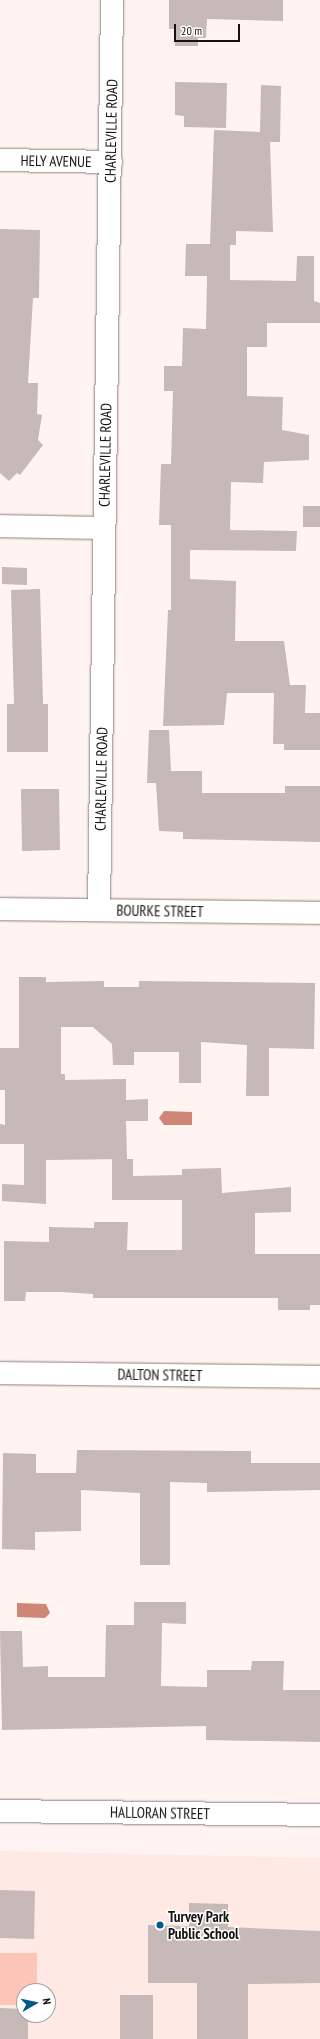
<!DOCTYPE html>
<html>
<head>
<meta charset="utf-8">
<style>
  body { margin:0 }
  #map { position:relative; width:320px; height:2039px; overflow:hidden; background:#fff4f2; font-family:"PT Sans Narrow",sans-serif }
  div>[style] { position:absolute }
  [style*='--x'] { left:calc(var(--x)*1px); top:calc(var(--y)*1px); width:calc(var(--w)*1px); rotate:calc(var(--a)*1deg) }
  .built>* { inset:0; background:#fee9e4 }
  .green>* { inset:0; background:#fdc4b8 }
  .water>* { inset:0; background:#ce8677 }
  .building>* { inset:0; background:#c6b9b7 }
  .roads { filter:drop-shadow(0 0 1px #8b807d) drop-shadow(0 0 1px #8b807d) }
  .minor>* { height:22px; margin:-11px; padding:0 11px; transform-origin:11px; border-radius:11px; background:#fff }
  .secondary>* { height:22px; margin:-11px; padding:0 11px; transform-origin:11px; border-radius:11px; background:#fff }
  .dots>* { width:11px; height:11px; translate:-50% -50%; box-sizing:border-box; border:2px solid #fff; border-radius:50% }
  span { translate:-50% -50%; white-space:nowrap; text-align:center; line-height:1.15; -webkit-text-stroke:3px #fff; paint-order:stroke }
  .street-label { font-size:15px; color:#181312 }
  .poi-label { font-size:15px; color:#181312; font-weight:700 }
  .left { translate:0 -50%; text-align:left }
  .north { position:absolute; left:16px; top:1983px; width:40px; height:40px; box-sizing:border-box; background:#fff; border:1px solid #a3a1a0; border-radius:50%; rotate:81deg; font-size:11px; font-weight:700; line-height:16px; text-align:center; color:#181312 }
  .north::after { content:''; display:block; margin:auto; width:14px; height:18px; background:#005b8c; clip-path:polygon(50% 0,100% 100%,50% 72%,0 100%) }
  .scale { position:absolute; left:174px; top:24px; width:66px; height:18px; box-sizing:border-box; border:2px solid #181312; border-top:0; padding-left:5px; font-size:12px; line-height:14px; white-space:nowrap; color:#181312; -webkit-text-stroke:3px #fff; paint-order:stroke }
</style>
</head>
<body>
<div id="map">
  <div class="built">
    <i style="clip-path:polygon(evenodd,0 1851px,320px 1858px,320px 2039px,0 2039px,0 1851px,24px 1991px,48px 1991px,48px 2015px,24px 2015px,24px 1991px)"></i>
  </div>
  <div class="green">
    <i style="clip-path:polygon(0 1953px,37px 1953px,37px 1991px,24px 1991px,24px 2005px,0 2005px)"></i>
  </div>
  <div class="water">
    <i style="clip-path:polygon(164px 1111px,192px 1112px,192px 1125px,164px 1125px,159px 1118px)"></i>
    <i style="clip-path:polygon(17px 1603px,46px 1604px,50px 1613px,45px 1618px,17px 1617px)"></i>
  </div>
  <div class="building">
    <i style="clip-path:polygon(169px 0,283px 0,283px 21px,207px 19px,206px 38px,198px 38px,198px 46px,175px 46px,175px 29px,169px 29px)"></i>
    <i style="clip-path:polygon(175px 82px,227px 83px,226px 128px,184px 127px,184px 116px,175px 115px)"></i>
    <i style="clip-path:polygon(261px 85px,281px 86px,280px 142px,270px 142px,273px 232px,236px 231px,236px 245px,230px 245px,230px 280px,296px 281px,297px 256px,314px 256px,314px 301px,320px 303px,320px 323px,267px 323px,267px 347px,247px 347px,247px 396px,283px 397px,282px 430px,309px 435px,309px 460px,264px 462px,263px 483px,231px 482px,230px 530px,297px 531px,296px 551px,190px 550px,190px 579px,236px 581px,235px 641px,284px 641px,290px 685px,306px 685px,305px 713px,320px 713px,320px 750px,284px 750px,284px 744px,273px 744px,274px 693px,227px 693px,224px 725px,163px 726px,168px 610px,171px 610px,171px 525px,159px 525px,161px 464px,171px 464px,173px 391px,164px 391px,164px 366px,182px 366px,183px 328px,206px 329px,207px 276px,185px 276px,186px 244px,210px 244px,214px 130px,260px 132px)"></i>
    <i style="clip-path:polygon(0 229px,40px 230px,39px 298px,33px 298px,28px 383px,38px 383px,37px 414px,42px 415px,38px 440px,43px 445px,20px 475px,17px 473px,9px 481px,0 473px)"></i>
    <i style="clip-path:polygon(303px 506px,320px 506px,320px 527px,303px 527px)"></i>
    <i style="clip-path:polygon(2px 567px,27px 568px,27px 585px,2px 584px)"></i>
    <i style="clip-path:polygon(40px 589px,43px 704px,48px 704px,48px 752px,7px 752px,7px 704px,14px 704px,11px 590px)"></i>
    <i style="clip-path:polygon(149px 730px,169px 730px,171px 771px,202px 771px,202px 793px,285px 793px,285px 786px,320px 786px,320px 842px,183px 839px,183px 832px,159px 831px,156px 783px,147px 783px)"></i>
    <i style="clip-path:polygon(21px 789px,59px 789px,60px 850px,22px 851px)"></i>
    <i style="clip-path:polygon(19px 977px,46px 977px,46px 982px,104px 981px,104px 987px,139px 987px,139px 981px,315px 983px,314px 1049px,269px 1048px,269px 1096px,246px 1096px,247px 1045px,201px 1042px,201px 1083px,179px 1083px,179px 1052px,134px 1052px,134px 1065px,113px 1065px,112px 1044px,93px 1027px,61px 1027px,61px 1074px,65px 1074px,65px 1080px,126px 1079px,126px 1100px,148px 1099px,148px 1121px,126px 1121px,127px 1159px,46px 1160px,46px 1204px,2px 1201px,2px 1184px,24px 1185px,24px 1144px,0 1144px,0 1124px,5px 1125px,5px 1090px,0 1090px,0 1048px,19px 1048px)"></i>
    <i style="clip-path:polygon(112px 1159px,133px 1159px,133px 1176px,182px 1175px,182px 1169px,221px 1168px,222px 1193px,291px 1187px,291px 1212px,255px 1213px,255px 1254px,320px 1254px,320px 1305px,310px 1305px,310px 1310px,278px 1310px,278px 1298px,93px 1298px,93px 1294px,61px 1292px,26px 1292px,25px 1301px,4px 1301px,4px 1241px,49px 1242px,49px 1227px,94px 1228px,94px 1222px,128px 1222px,127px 1250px,182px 1250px,182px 1200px,112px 1200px)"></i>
    <i style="clip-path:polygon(77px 1450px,251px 1451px,251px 1463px,320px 1463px,320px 1490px,207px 1492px,207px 1483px,170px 1482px,170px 1565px,140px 1565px,140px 1493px,81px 1490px,81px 1531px,35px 1532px,35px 1550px,2px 1549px,3px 1453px,36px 1454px,36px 1473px,76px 1473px)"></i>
    <i style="clip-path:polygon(134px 1602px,186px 1602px,186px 1624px,162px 1623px,161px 1686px,207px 1687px,207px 1670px,251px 1670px,252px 1661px,284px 1661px,283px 1690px,320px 1690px,320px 1742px,206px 1740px,206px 1726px,2px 1730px,0 1631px,22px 1631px,23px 1667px,48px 1666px,48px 1677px,105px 1677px,106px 1625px,134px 1625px)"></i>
    <i style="clip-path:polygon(0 1890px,35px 1891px,34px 1939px,0 1938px)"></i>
    <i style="clip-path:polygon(189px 1903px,228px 1904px,228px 1927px,320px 1931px,320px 1983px,248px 1984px,248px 2039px,197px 2039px,197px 1983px,148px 1983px,148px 1925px,189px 1926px)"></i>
    <i style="clip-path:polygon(120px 1995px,153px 1995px,153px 2039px,120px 2039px)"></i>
    <i style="clip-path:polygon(0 2008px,24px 2009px,24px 2015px,28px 2015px,28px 2039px,0 2039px)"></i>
  </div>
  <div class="roads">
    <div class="minor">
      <i style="--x:0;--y:160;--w:111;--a:1"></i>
      <i style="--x:0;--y:526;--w:104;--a:1.1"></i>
      <i style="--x:99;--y:910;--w:910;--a:-89.18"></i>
      <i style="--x:0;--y:1373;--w:320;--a:0.7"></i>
      <i style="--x:0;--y:1811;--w:320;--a:0.7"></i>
    </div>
    <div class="secondary">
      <i style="--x:0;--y:909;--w:320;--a:0.7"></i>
    </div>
  </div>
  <div class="dots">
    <i style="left:160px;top:1925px;background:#005b8c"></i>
  </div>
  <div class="street-label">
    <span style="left:111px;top:131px;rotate:-89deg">CHARLEVILLE ROAD</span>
    <span style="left:56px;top:161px;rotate:1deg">HELY AVENUE</span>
    <span style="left:105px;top:455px;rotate:-89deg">CHARLEVILLE ROAD</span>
    <span style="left:101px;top:779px;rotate:-89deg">CHARLEVILLE ROAD</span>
    <span style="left:160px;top:911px;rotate:1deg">BOURKE STREET</span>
    <span style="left:160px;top:1375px;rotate:1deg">DALTON STREET</span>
    <span style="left:160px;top:1813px;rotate:1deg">HALLORAN STREET</span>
  </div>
  <div class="poi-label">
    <span class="left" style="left:168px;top:1925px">Turvey Park<br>Public School</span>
  </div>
  <div class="north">N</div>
  <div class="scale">20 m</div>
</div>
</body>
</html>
